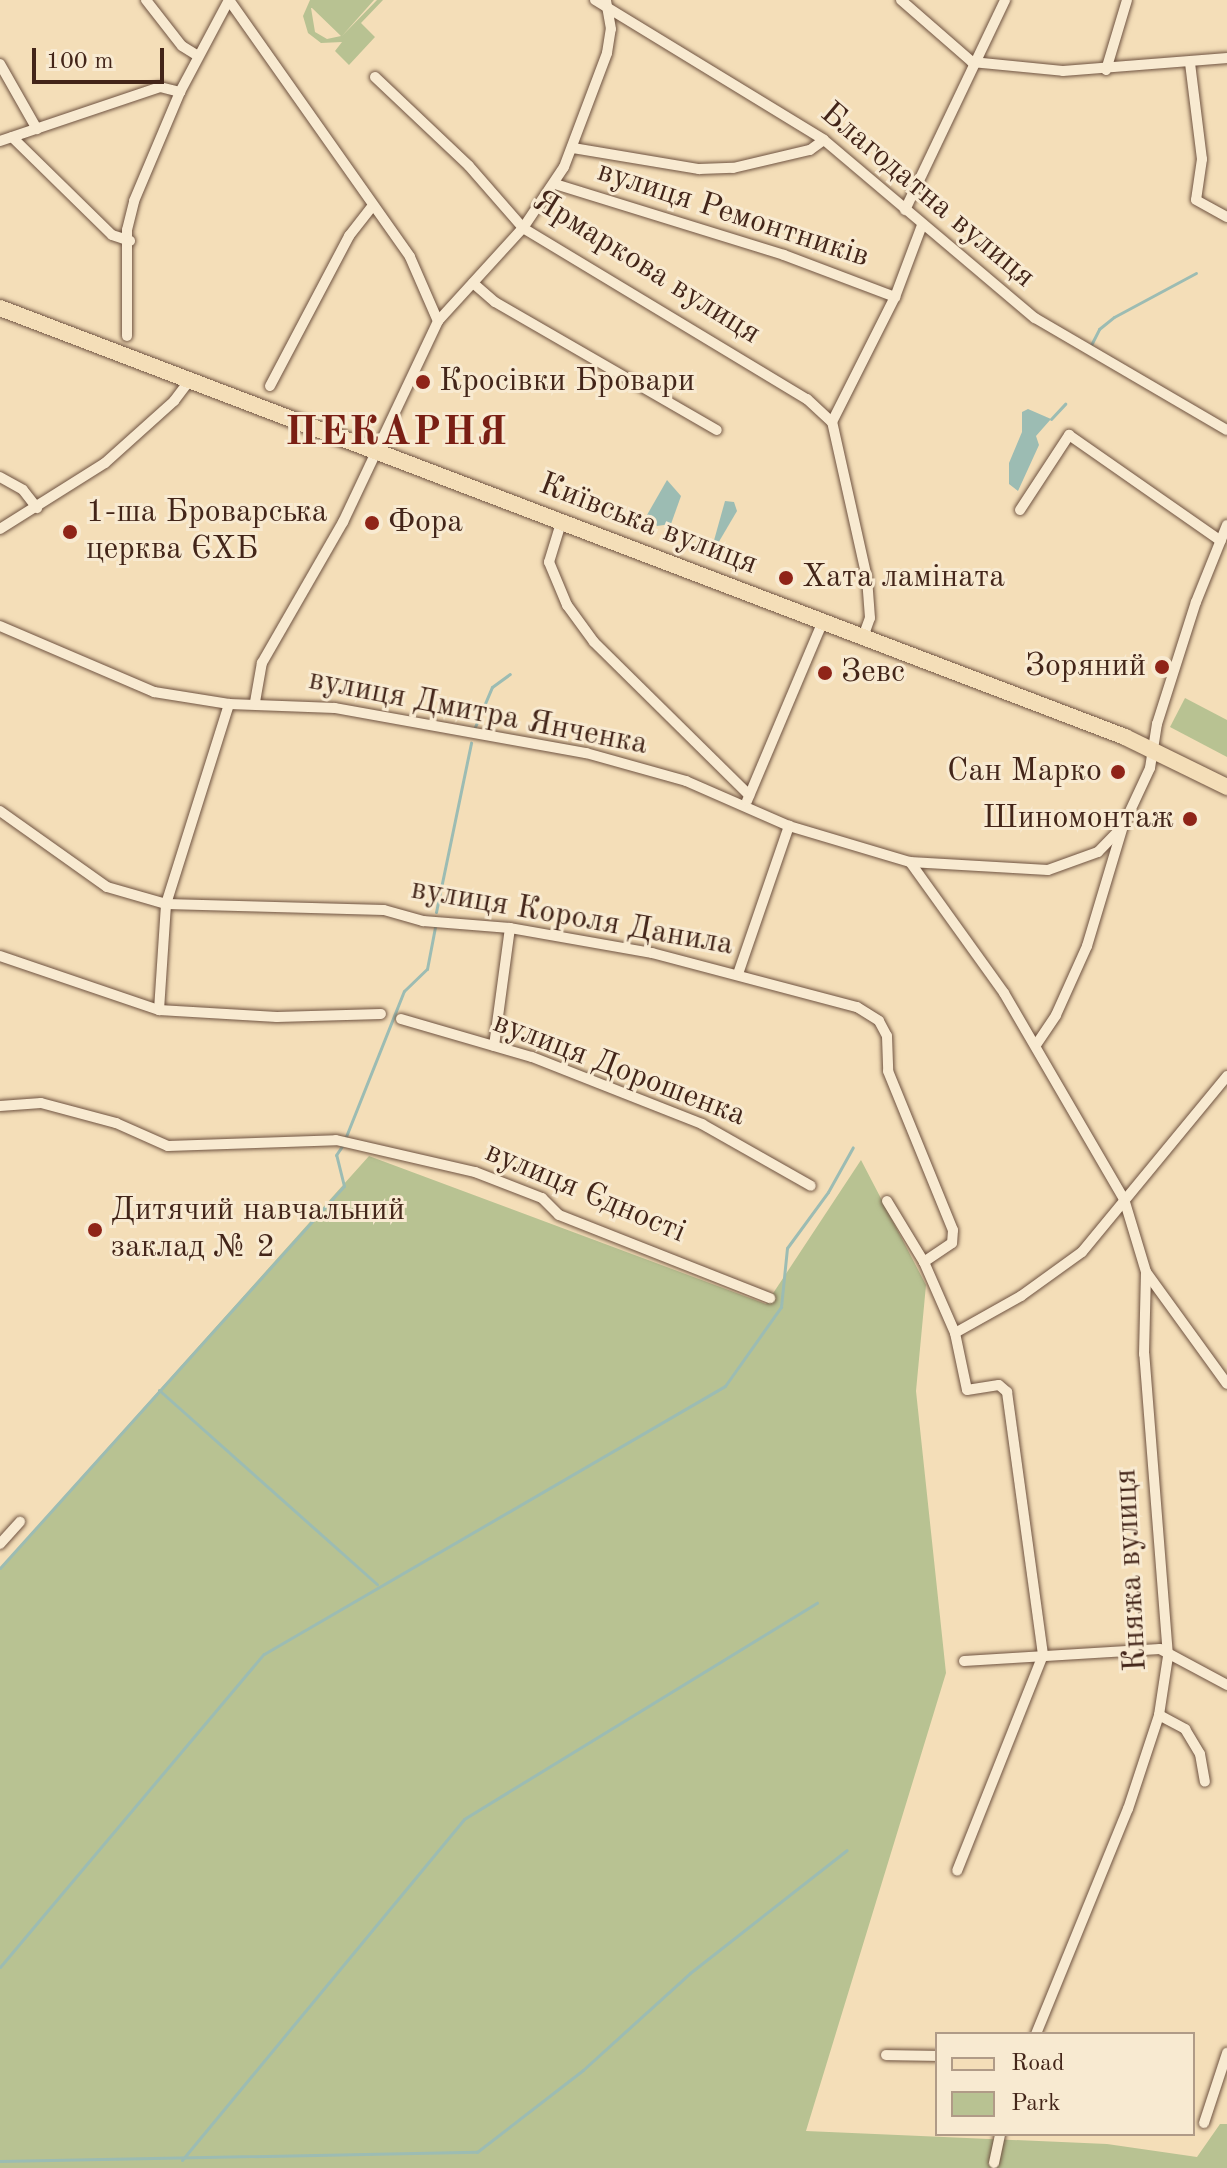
<!DOCTYPE html>
<html>
<head>
<meta charset="utf-8">
<style>
  body { margin:0 }
  #map { position:relative; width:1227px; height:2168px; overflow:hidden; background:#f4deb8; font-family:"Old Standard TT",serif }
  div>[style] { position:absolute }
  [style*='--x'] { left:calc(var(--x)*1px); top:calc(var(--y)*1px); width:calc(var(--w)*1px); rotate:calc(var(--a)*1deg) }
  .green>* { inset:0; background:#b8c292 }
  .water>* { inset:0; background:#9cbcb3 }
  .stream>* { height:3px; margin:-1.5px; padding:0 1.5px; transform-origin:1.5px; border-radius:1.5px; background:#9cbcb3 }
  .roads { filter:drop-shadow(0 0 2px #6f5341) drop-shadow(0 0 2px #6f5341) }
  .street>* { height:10px; margin:-5px; padding:0 5px; transform-origin:5px; border-radius:5px; background:#f8ead1 }
  .primary>* { height:16px; margin:-8px; padding:0 8px; transform-origin:8px; border-radius:8px; background:#f4deb8 }
  .dots>* { width:22px; height:22px; translate:-50% -50%; box-sizing:border-box; border:4px solid #f8ead1; border-radius:50% }
  span { translate:-50% -50%; white-space:nowrap; text-align:center; line-height:1.15; -webkit-text-stroke:6px #f8ead1; paint-order:stroke }
  .street-label { font-size:32px; color:#432519 }
  .poi-label { font-size:32px; color:#432519 }
  .left { translate:0 -50%; text-align:left }
  .right { translate:-100% -50%; text-align:right }
  .district-label { font-size:40px; color:#7a1f14; font-weight:700; letter-spacing:2px }
  .legend { position:absolute; left:935px; top:2032px; width:260px; height:104px; box-sizing:border-box; background:#f8ead1; border:2px solid #b09b87; margin:0; padding:10px 14px; list-style:none; font-size:24px; color:#432519 }
  .legend li { display:flex; align-items:center; gap:16px; height:40px }
  .legend b { width:40px; border:2px solid #b09b87 }
  .scale { position:absolute; left:32px; top:48px; width:132px; height:36px; box-sizing:border-box; border:4px solid #432519; border-top:0; padding-left:10px; font-size:24px; line-height:28px; white-space:nowrap; color:#432519; -webkit-text-stroke:6px #f8ead1; paint-order:stroke }
</style>
</head>
<body>
<div id="map">
  <div class="green">
    <i style="clip-path:polygon(evenodd,310px 0,374px 0,342px 36px,377px 0,383px 0,361px 23px,375px 37px,349px 65px,335px 51px,342px 42px,321px 43px,308px 33px,303px 16px,310px 0,311px 8px,312px 8px,341px 36px,327px 39px,315px 32px,311px 8px)"></i>
    <i style="clip-path:polygon(1185px 698px,1227px 720px,1227px 757px,1170px 727px)"></i>
    <i style="clip-path:polygon(369px 1156px,766px 1304px,861px 1160px,926px 1285px,916px 1391px,946px 1673px,806px 2131px,1107px 2144px,1197px 2157px,1220px 2124px,1227px 2124px,1227px 2168px,0 2168px,0 1568px)"></i>
  </div>
  <div class="water">
    <i style="clip-path:polygon(1028px 409px,1051px 419px,1036px 436px,1039px 445px,1018px 491px,1009px 484px,1009px 463px,1022px 432px,1022px 412px)"></i>
    <i style="clip-path:polygon(667px 480px,681px 496px,671px 524px,657px 526px,647px 515px)"></i>
    <i style="clip-path:polygon(725px 501px,734px 502px,737px 511px,717px 545px,713px 544px)"></i>
  </div>
  <div class="stream">
    <i style="--x:1090;--y:347;--w:20;--a:-63"></i>
    <i style="--x:1099;--y:329;--w:19;--a:-39"></i>
    <i style="--x:1114;--y:317;--w:93;--a:-28.2"></i>
    <i style="--x:1051;--y:419;--w:21;--a:-47"></i>
    <i style="--x:475;--y:727;--w:43;--a:-67"></i>
    <i style="--x:492;--y:687;--w:22;--a:-36"></i>
    <i style="--x:436;--y:912;--w:173;--a:-78.3"></i>
    <i style="--x:345;--y:1139;--w:159;--a:-68.3"></i>
    <i style="--x:404;--y:991;--w:32;--a:-44"></i>
    <i style="--x:427;--y:969;--w:43;--a:-79.2"></i>
    <i style="--x:159;--y:1390;--w:292;--a:41.7"></i>
    <i style="--x:0;--y:1568;--w:514;--a:-48"></i>
    <i style="--x:344;--y:1186;--w:32;--a:-104"></i>
    <i style="--x:336;--y:1155;--w:11;--a:-56"></i>
    <i style="--x:0;--y:1967;--w:409;--a:-49.9"></i>
    <i style="--x:264;--y:1654;--w:533;--a:-30.17"></i>
    <i style="--x:725;--y:1386;--w:97;--a:-54.7"></i>
    <i style="--x:781;--y:1307;--w:59;--a:-84.2"></i>
    <i style="--x:787;--y:1248;--w:69;--a:-53.8"></i>
    <i style="--x:828;--y:1192;--w:51;--a:-60.9"></i>
    <i style="--x:182;--y:2160;--w:442;--a:-50.4"></i>
    <i style="--x:464;--y:1819;--w:414;--a:-31.5"></i>
    <i style="--x:0;--y:2161;--w:477;--a:-1.1"></i>
    <i style="--x:477;--y:2152;--w:134;--a:-37.7"></i>
    <i style="--x:583;--y:2070;--w:144;--a:-42.2"></i>
    <i style="--x:690;--y:1973;--w:199;--a:-38.1"></i>
  </div>
  <div class="roads">
    <div class="street">
      <i style="--x:146;--y:0;--w:58;--a:52"></i>
      <i style="--x:182;--y:46;--w:19;--a:32"></i>
      <i style="--x:229;--y:0;--w:314;--a:54.8"></i>
      <i style="--x:410;--y:257;--w:70;--a:66.4"></i>
      <i style="--x:595;--y:0;--w:268;--a:31.4"></i>
      <i style="--x:824;--y:140;--w:276;--a:40.2"></i>
      <i style="--x:1035;--y:318;--w:222;--a:30.3"></i>
      <i style="--x:901;--y:0;--w:94;--a:41.1"></i>
      <i style="--x:972;--y:62;--w:91;--a:5.6"></i>
      <i style="--x:1063;--y:71;--w:165;--a:-4.5"></i>
      <i style="--x:1190;--y:63;--w:97;--a:82.9"></i>
      <i style="--x:1202;--y:159;--w:41;--a:98.3"></i>
      <i style="--x:1196;--y:200;--w:35;--a:29"></i>
      <i style="--x:0;--y:64;--w:75;--a:60.4"></i>
      <i style="--x:1106;--y:70;--w:73;--a:-73.3"></i>
      <i style="--x:375;--y:77;--w:129;--a:43.4"></i>
      <i style="--x:469;--y:166;--w:82;--a:48.9"></i>
      <i style="--x:523;--y:228;--w:332;--a:31.1"></i>
      <i style="--x:807;--y:399;--w:34;--a:43"></i>
      <i style="--x:12;--y:137;--w:140;--a:44.4"></i>
      <i style="--x:112;--y:235;--w:19;--a:18"></i>
      <i style="--x:0;--y:141;--w:169;--a:-18.6"></i>
      <i style="--x:160;--y:87;--w:21;--a:14"></i>
      <i style="--x:573;--y:148;--w:128;--a:9.5"></i>
      <i style="--x:699;--y:169;--w:34;--a:-2"></i>
      <i style="--x:733;--y:168;--w:79;--a:-13.2"></i>
      <i style="--x:810;--y:150;--w:17;--a:-36"></i>
      <i style="--x:555;--y:184;--w:240;--a:17.2"></i>
      <i style="--x:784;--y:255;--w:119;--a:20.7"></i>
      <i style="--x:905;--y:210;--w:233;--a:-64.5"></i>
      <i style="--x:473;--y:283;--w:29;--a:41"></i>
      <i style="--x:495;--y:302;--w:256;--a:30"></i>
      <i style="--x:127;--y:336;--w:106;--a:-90"></i>
      <i style="--x:127;--y:230;--w:30;--a:-76"></i>
      <i style="--x:134;--y:201;--w:118;--a:-67.1"></i>
      <i style="--x:180;--y:92;--w:104;--a:-62"></i>
      <i style="--x:270;--y:386;--w:170;--a:-62.2"></i>
      <i style="--x:349;--y:236;--w:37;--a:-52"></i>
      <i style="--x:0;--y:477;--w:26;--a:29"></i>
      <i style="--x:23;--y:490;--w:23;--a:52"></i>
      <i style="--x:1020;--y:510;--w:90;--a:-56.8"></i>
      <i style="--x:1069;--y:435;--w:185;--a:34.9"></i>
      <i style="--x:561;--y:523;--w:41;--a:107.1"></i>
      <i style="--x:549;--y:562;--w:47;--a:67.3"></i>
      <i style="--x:567;--y:605;--w:46;--a:53.9"></i>
      <i style="--x:594;--y:642;--w:218;--a:44.6"></i>
      <i style="--x:0;--y:529;--w:124;--a:-32.2"></i>
      <i style="--x:105;--y:463;--w:93;--a:-41.9"></i>
      <i style="--x:174;--y:401;--w:26;--a:-53"></i>
      <i style="--x:0;--y:626;--w:168;--a:23.2"></i>
      <i style="--x:154;--y:692;--w:76;--a:9.1"></i>
      <i style="--x:229;--y:704;--w:106;--a:2.2"></i>
      <i style="--x:335;--y:708;--w:255;--a:10.2"></i>
      <i style="--x:586;--y:753;--w:104;--a:15.6"></i>
      <i style="--x:686;--y:781;--w:112;--a:23.6"></i>
      <i style="--x:789;--y:826;--w:126;--a:16.6"></i>
      <i style="--x:910;--y:862;--w:138;--a:3.3"></i>
      <i style="--x:1048;--y:870;--w:53;--a:-19.8"></i>
      <i style="--x:1098;--y:852;--w:36;--a:-46"></i>
      <i style="--x:863;--y:637;--w:20;--a:-70"></i>
      <i style="--x:870;--y:618;--w:40;--a:-94.3"></i>
      <i style="--x:867;--y:578;--w:160;--a:-102.6"></i>
      <i style="--x:832;--y:422;--w:140;--a:-63.3"></i>
      <i style="--x:895;--y:297;--w:77;--a:-69.4"></i>
      <i style="--x:255;--y:702;--w:40;--a:-80"></i>
      <i style="--x:262;--y:663;--w:163;--a:-60.1"></i>
      <i style="--x:343;--y:522;--w:222;--a:-64.7"></i>
      <i style="--x:438;--y:321;--w:126;--a:-47.6"></i>
      <i style="--x:523;--y:228;--w:73;--a:-56.1"></i>
      <i style="--x:564;--y:167;--w:122;--a:-69.3"></i>
      <i style="--x:607;--y:53;--w:24;--a:-81"></i>
      <i style="--x:611;--y:29;--w:29;--a:-100"></i>
      <i style="--x:747;--y:801;--w:195;--a:-67.1"></i>
      <i style="--x:0;--y:811;--w:131;--a:35.4"></i>
      <i style="--x:107;--y:887;--w:61;--a:16.1"></i>
      <i style="--x:166;--y:904;--w:218;--a:1.6"></i>
      <i style="--x:384;--y:910;--w:41;--a:15.8"></i>
      <i style="--x:423;--y:921;--w:87;--a:4.6"></i>
      <i style="--x:510;--y:928;--w:144;--a:10"></i>
      <i style="--x:652;--y:953;--w:212;--a:14.8"></i>
      <i style="--x:857;--y:1007;--w:26;--a:32"></i>
      <i style="--x:879;--y:1021;--w:17;--a:62"></i>
      <i style="--x:887;--y:1036;--w:35;--a:88"></i>
      <i style="--x:888;--y:1071;--w:172;--a:67.8"></i>
      <i style="--x:953;--y:1230;--w:13;--a:94"></i>
      <i style="--x:952;--y:1243;--w:34;--a:146"></i>
      <i style="--x:910;--y:862;--w:161;--a:54.3"></i>
      <i style="--x:1004;--y:993;--w:238;--a:59.8"></i>
      <i style="--x:1124;--y:1199;--w:76;--a:73.2"></i>
      <i style="--x:1146;--y:1272;--w:138;--a:54.1"></i>
      <i style="--x:0;--y:956;--w:168;--a:18.8"></i>
      <i style="--x:159;--y:1010;--w:118;--a:3.4"></i>
      <i style="--x:277;--y:1017;--w:104;--a:-1.7"></i>
      <i style="--x:738;--y:974;--w:157;--a:-71"></i>
      <i style="--x:159;--y:1010;--w:106;--a:-86.2"></i>
      <i style="--x:166;--y:904;--w:210;--a:-72.5"></i>
      <i style="--x:401;--y:1019;--w:136;--a:16.2"></i>
      <i style="--x:532;--y:1057;--w:183;--a:21.5"></i>
      <i style="--x:702;--y:1124;--w:125;--a:29.6"></i>
      <i style="--x:1036;--y:1045;--w:36;--a:-56"></i>
      <i style="--x:1056;--y:1015;--w:76;--a:-65.8"></i>
      <i style="--x:1087;--y:946;--w:125;--a:-73.3"></i>
      <i style="--x:1123;--y:826;--w:64;--a:-65"></i>
      <i style="--x:1150;--y:768;--w:45;--a:-81"></i>
      <i style="--x:1157;--y:724;--w:128;--a:-72.3"></i>
      <i style="--x:1196;--y:602;--w:83;--a:-68.1"></i>
      <i style="--x:494;--y:1046;--w:119;--a:-82.3"></i>
      <i style="--x:0;--y:1106;--w:41;--a:-4.2"></i>
      <i style="--x:41;--y:1103;--w:78;--a:14.9"></i>
      <i style="--x:116;--y:1123;--w:57;--a:23.9"></i>
      <i style="--x:168;--y:1146;--w:168;--a:-2"></i>
      <i style="--x:336;--y:1140;--w:143;--a:13"></i>
      <i style="--x:475;--y:1172;--w:72;--a:21.2"></i>
      <i style="--x:542;--y:1198;--w:24;--a:45"></i>
      <i style="--x:559;--y:1215;--w:227;--a:21.5"></i>
      <i style="--x:887;--y:1201;--w:71;--a:58.8"></i>
      <i style="--x:924;--y:1262;--w:77;--a:66.4"></i>
      <i style="--x:955;--y:1333;--w:58;--a:78.1"></i>
      <i style="--x:967;--y:1390;--w:32;--a:-9"></i>
      <i style="--x:999;--y:1385;--w:11;--a:41"></i>
      <i style="--x:1007;--y:1392;--w:265;--a:82.2"></i>
      <i style="--x:1043;--y:1655;--w:232;--a:111.7"></i>
      <i style="--x:955;--y:1333;--w:76;--a:-29.3"></i>
      <i style="--x:1021;--y:1296;--w:75;--a:-35.8"></i>
      <i style="--x:1082;--y:1252;--w:228;--a:-50.5"></i>
      <i style="--x:0;--y:1544;--w:30;--a:-48"></i>
      <i style="--x:964;--y:1661;--w:196;--a:-3.5"></i>
      <i style="--x:1160;--y:1649;--w:76;--a:28.2"></i>
      <i style="--x:1159;--y:1715;--w:30;--a:28"></i>
      <i style="--x:1185;--y:1729;--w:29;--a:59"></i>
      <i style="--x:1200;--y:1754;--w:28;--a:80"></i>
      <i style="--x:1036;--y:2034;--w:243;--a:-67.8"></i>
      <i style="--x:1128;--y:1809;--w:99;--a:-71.7"></i>
      <i style="--x:1159;--y:1715;--w:60;--a:-81.3"></i>
      <i style="--x:1168;--y:1656;--w:303;--a:-94.5"></i>
      <i style="--x:1144;--y:1354;--w:82;--a:-88.6"></i>
      <i style="--x:886;--y:2055;--w:51;--a:1.1"></i>
      <i style="--x:1204;--y:2123;--w:74;--a:-71.8"></i>
      <i style="--x:994;--y:2163;--w:30;--a:-78"></i>
    </div>
    <div class="primary">
      <i style="--x:0;--y:308;--w:1204;--a:20.87"></i>
      <i style="--x:1125;--y:737;--w:114;--a:26.1"></i>
    </div>
  </div>
  <div class="dots">
    <i style="left:423px;top:382px;background:#8f2418"></i>
    <i style="left:372px;top:523px;background:#8f2418"></i>
    <i style="left:70px;top:532px;background:#8f2418"></i>
    <i style="left:786px;top:578px;background:#8f2418"></i>
    <i style="left:1162px;top:667px;background:#8f2418"></i>
    <i style="left:825px;top:673px;background:#8f2418"></i>
    <i style="left:1118px;top:772px;background:#8f2418"></i>
    <i style="left:1190px;top:819px;background:#8f2418"></i>
    <i style="left:95px;top:1230px;background:#8f2418"></i>
  </div>
  <div class="street-label">
    <span style="left:927px;top:196px;rotate:40deg">Благодатна вулиця</span>
    <span style="left:733px;top:215px;rotate:18deg">вулиця Ремонтників</span>
    <span style="left:646px;top:268px;rotate:32deg">Ярмаркова вулиця</span>
    <span style="left:648px;top:525px;rotate:21deg">Київська вулиця</span>
    <span style="left:478px;top:713px;rotate:11deg">вулиця Дмитра Янченка</span>
    <span style="left:572px;top:918px;rotate:10deg">вулиця Короля Данила</span>
    <span style="left:619px;top:1070px;rotate:21deg">вулиця Дорошенка</span>
    <span style="left:585px;top:1193px;rotate:23deg">вулиця Єдності</span>
    <span style="left:1132px;top:1570px;rotate:-93deg">Княжа вулиця</span>
  </div>
  <div class="poi-label">
    <span class="left" style="left:439px;top:382px">Кросівки Бровари</span>
    <span class="left" style="left:86px;top:532px">1-ша Броварська<br>церква ЄХБ</span>
    <span class="left" style="left:388px;top:523px">Фора</span>
    <span class="left" style="left:802px;top:578px">Хата ламіната</span>
    <span class="right" style="left:1146px;top:667px">Зоряний</span>
    <span class="left" style="left:841px;top:673px">Зевс</span>
    <span class="right" style="left:1102px;top:772px">Сан Марко</span>
    <span class="right" style="left:1174px;top:819px">Шиномонтаж</span>
    <span class="left" style="left:111px;top:1230px">Дитячий навчальний<br>заклад № 2</span>
  </div>
  <div class="district-label">
    <span style="left:397px;top:434px">ПЕКАРНЯ</span>
  </div>
  <ul class="legend">
  <li><b style="height:10px;background:#f4deb8"></b>Road</li>
  <li><b style="height:22px;background:#b8c292"></b>Park</li>
  </ul>
  <div class="scale">100 m</div>
</div>
</body>
</html>
